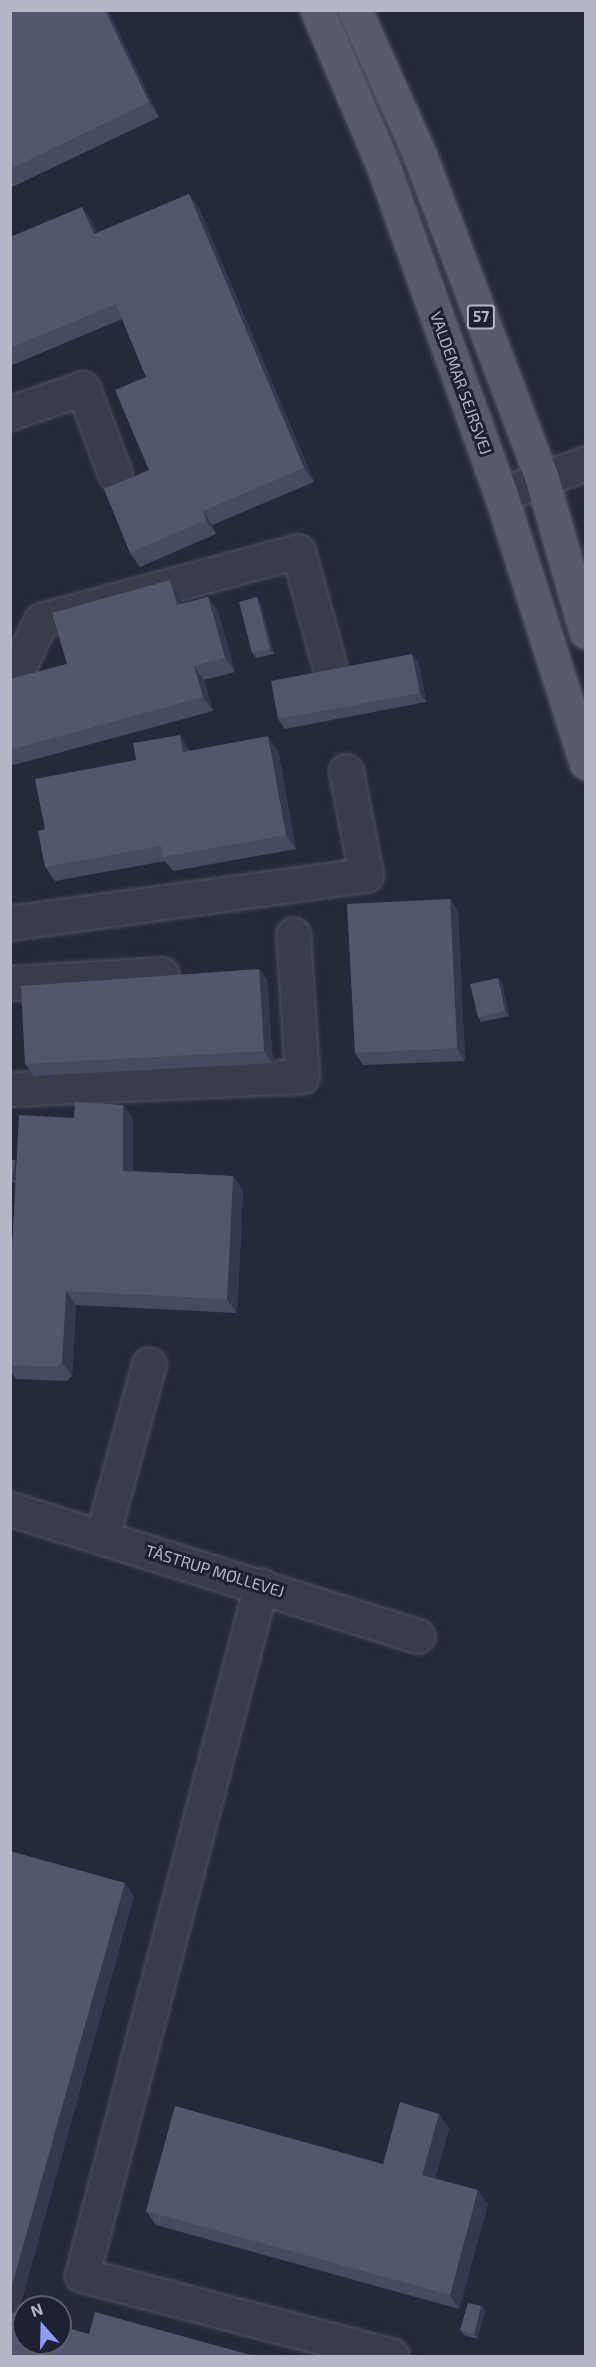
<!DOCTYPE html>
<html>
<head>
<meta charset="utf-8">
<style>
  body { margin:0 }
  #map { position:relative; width:596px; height:2367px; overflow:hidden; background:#25293c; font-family:"Exo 2",sans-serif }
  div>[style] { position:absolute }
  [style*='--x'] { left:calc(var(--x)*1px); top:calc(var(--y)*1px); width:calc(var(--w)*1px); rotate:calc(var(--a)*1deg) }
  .roads { filter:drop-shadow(0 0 2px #515465) drop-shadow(0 0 2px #515465) }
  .minor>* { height:33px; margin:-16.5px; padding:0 16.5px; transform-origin:16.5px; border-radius:16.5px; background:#393c4d }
  .major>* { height:33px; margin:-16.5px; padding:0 16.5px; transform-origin:16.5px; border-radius:16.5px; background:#575b6c }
  .wall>* { inset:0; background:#474b62 }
  .shaded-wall>* { inset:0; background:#35394e }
  .building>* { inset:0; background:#53576d }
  span { translate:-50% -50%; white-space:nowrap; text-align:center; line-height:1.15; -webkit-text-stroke:6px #1e2132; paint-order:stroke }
  .shield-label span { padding:2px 4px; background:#1e2132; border:2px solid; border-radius:4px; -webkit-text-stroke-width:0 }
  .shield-label { font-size:15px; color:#b5b7c8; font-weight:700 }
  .street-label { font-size:16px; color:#b5b7c8 }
  .frame { position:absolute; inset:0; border:12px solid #b5b7c8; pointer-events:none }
  .north { position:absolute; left:12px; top:2295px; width:60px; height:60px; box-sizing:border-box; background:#1e2132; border:2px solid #5a5d6e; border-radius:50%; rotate:340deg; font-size:16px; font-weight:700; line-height:24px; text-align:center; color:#b5b7c8 }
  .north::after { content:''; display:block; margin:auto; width:21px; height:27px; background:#8f9df3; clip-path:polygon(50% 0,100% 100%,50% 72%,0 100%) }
</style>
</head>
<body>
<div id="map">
  <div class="roads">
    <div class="minor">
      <i style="--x:10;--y:413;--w:77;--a:-18.9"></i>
      <i style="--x:83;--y:388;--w:92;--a:69.6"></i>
      <i style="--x:501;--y:495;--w:91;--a:-20.6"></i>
      <i style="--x:10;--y:673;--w:7;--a:-16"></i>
      <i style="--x:17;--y:671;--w:56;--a:-64.8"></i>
      <i style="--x:41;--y:620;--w:266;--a:-15"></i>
      <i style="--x:298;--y:551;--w:117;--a:74.7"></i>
      <i style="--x:10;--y:923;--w:359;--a:-7.7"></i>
      <i style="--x:366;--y:875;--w:106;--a:-100.9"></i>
      <i style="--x:10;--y:983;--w:152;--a:-3.4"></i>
      <i style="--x:10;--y:1089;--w:292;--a:-2.5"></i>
      <i style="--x:302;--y:1076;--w:142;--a:-93.6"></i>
      <i style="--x:10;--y:1509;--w:427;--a:17.3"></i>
      <i style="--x:102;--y:1537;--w:179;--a:-74.8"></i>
      <i style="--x:261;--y:1585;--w:713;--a:104.54"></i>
      <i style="--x:82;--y:2275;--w:320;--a:14.6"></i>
    </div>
    <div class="major">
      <i style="--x:317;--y:10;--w:166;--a:67"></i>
      <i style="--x:382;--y:163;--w:353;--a:70.3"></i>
      <i style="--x:501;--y:495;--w:281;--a:72.4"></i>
      <i style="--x:355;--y:10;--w:157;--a:65.9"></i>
      <i style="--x:419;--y:153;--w:348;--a:69.3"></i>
      <i style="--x:542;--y:479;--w:159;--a:74"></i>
    </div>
  </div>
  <div class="wall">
    <i style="clip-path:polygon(10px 10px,108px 10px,159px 117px,10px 188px)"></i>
    <i style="clip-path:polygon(189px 194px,199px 208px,314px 482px,212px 525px,216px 534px,140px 567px,130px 553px,149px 470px,146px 377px,122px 319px,10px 366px,10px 237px,92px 221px,97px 233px)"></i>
    <i style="clip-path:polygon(170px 580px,180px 594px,183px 604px,208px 597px,218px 611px,235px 672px,204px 680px,213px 711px,10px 766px,10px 679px,67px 664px)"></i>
    <i style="clip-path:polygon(260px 602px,274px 654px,256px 658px,252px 653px)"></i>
    <i style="clip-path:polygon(419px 663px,426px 702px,285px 729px,278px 719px)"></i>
    <i style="clip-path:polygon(189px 749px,190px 751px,278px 750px,296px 849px,173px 871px,165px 861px,55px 881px,45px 867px,45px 829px,136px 760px)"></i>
    <i style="clip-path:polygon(450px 899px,458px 911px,465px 1061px,363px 1065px,355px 1053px)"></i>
    <i style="clip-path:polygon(259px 969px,267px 981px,273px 1063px,34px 1076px,25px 1064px)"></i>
    <i style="clip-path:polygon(498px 978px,502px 983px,509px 1016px,481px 1022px,478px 1017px)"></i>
    <i style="clip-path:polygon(123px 1105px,133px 1119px,133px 1171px,233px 1176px,243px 1191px,237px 1313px,76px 1305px,72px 1376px,67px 1381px,16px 1379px,10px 1371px,10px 1288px,16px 1183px,10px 1182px,10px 1160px,17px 1164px,74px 1118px)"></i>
    <i style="clip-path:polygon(449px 2128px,435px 2179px,488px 2204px,459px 2309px,156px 2225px,146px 2211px,383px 2164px)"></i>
    <i style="clip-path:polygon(481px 2306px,485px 2311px,477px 2339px,464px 2335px,460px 2330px)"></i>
  </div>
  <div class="shaded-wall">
    <i style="clip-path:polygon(105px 10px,108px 10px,159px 117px,149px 102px)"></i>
    <i style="clip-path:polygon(189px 194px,199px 208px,314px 482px,304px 468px)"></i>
    <i style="clip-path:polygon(82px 207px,92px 221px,104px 248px,94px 234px)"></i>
    <i style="clip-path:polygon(203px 511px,212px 525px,216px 534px,206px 520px)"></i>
    <i style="clip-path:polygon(170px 580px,180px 594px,187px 619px,177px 605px)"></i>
    <i style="clip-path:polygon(208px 597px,218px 611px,235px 672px,225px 658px)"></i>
    <i style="clip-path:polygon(257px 597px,260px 602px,274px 654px,270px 649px)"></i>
    <i style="clip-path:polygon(412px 654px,419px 663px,426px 702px,420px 693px)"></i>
    <i style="clip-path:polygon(194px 666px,204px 680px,213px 711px,203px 697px)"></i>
    <i style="clip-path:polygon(180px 735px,189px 749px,192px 766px,183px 752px)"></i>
    <i style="clip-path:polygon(268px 736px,278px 750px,296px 849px,286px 835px)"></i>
    <i style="clip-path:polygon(450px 899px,458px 911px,465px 1061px,457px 1048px)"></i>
    <i style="clip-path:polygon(259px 969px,267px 981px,273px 1063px,264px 1051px)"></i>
    <i style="clip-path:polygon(498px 978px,502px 983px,509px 1016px,505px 1011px)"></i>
    <i style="clip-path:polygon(123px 1105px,133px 1119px,133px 1185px,123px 1171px)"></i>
    <i style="clip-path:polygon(15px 1160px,18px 1165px,16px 1183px,12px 1178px)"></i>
    <i style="clip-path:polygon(233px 1176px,243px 1191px,237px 1313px,227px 1299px)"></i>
    <i style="clip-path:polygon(66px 1291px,76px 1305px,72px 1376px,62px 1362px)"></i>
    <i style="clip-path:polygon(125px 1883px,134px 1897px,15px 2325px,10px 2318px,10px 2293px)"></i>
    <i style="clip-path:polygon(439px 2114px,449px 2128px,432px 2189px,422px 2175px)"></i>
    <i style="clip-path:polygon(478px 2190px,488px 2204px,459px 2309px,450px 2295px)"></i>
    <i style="clip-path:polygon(481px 2306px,485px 2311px,477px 2339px,474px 2334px)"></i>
  </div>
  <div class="building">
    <i style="clip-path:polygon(10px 10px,105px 10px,149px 102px,10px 169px)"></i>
    <i style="clip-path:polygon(189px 194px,304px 468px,203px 511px,206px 520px,130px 553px,104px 489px,149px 470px,115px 390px,146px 377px,116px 304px,10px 348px,10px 237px,82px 207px,94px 234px)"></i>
    <i style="clip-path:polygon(170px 580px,177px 605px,208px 597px,225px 658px,194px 666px,203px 697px,10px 750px,10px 679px,67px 664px,52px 613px)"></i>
    <i style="clip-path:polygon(257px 597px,270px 649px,252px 653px,239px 602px)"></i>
    <i style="clip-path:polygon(412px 654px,420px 693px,278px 719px,271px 681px)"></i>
    <i style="clip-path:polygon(180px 735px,183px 752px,268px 736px,286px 835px,163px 857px,161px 846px,45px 867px,38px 831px,45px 829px,35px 779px,136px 760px,133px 743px)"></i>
    <i style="clip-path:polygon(450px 899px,457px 1048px,355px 1053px,347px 904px)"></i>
    <i style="clip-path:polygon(259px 969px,264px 1051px,25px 1064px,21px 986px)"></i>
    <i style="clip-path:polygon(498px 978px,505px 1011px,478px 1017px,470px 984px)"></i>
    <i style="clip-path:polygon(75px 1102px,123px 1105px,123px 1171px,233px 1176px,227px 1299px,66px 1291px,62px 1362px,57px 1367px,10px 1365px,10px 1288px,19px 1115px,74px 1118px)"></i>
    <i style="clip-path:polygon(10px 1160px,15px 1160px,12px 1178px,10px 1178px)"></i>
    <i style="clip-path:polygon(10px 1851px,125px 1883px,10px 2293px)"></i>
    <i style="clip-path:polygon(400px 2102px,439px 2114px,422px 2175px,478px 2190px,450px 2295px,146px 2211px,175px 2106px,383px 2164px)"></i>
    <i style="clip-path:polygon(468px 2303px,481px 2306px,474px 2334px,460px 2330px)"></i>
    <i style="clip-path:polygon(10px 2312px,24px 2316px,24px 2343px,60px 2343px,60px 2326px,89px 2334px,95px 2312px,254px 2356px,10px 2356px)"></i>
  </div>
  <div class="shield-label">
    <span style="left:481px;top:317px">57</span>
  </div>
  <div class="street-label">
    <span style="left:461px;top:383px;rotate:70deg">VALDEMAR SEJRSVEJ</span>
    <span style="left:215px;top:1571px;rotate:17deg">TÅSTRUP MØLLEVEJ</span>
  </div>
  <div class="frame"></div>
  <div class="north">N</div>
</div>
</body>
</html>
